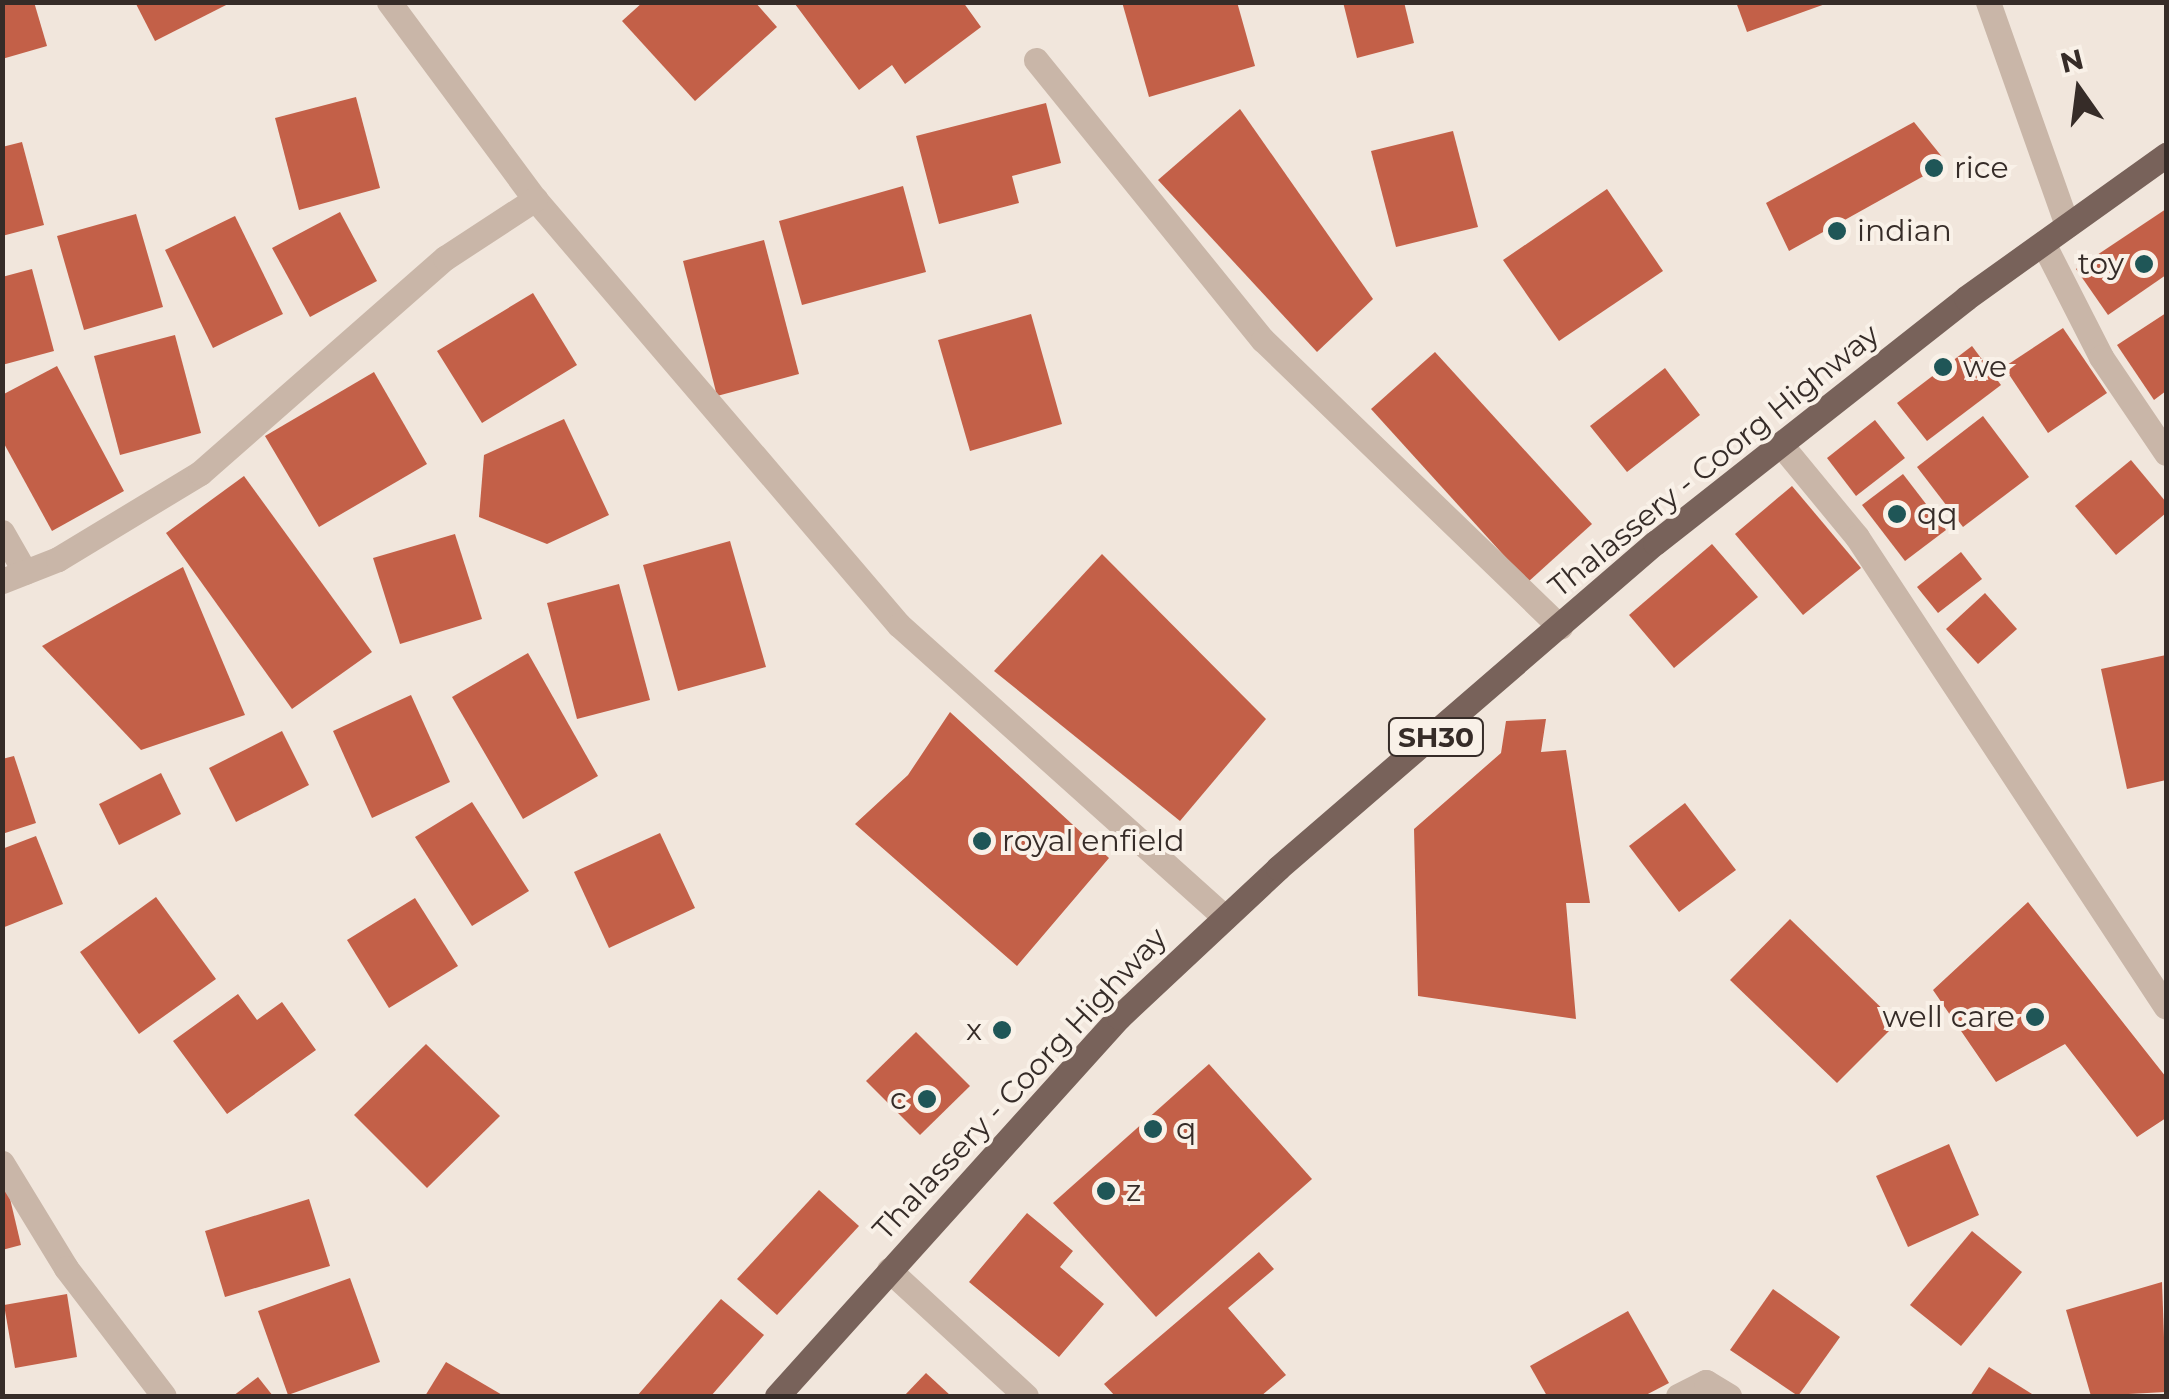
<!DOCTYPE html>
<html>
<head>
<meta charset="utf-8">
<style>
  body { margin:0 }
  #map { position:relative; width:2169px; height:1399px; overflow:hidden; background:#f1e6dc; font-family:Montserrat,sans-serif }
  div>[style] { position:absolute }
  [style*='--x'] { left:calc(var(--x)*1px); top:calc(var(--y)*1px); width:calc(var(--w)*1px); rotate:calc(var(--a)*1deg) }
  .building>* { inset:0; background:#c36048 }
  .minor>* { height:25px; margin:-12.5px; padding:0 12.5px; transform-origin:12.5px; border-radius:12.5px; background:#c9b6a8 }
  .major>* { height:25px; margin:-12.5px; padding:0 12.5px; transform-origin:12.5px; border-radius:12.5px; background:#78625a }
  .dots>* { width:28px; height:28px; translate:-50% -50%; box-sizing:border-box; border:5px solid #f9f1e8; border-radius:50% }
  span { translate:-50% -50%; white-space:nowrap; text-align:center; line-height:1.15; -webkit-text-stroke:8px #f9f1e8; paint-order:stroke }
  .shield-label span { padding:2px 8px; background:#f9f1e8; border:2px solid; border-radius:8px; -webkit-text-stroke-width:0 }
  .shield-label { font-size:28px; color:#362c28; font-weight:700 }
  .poi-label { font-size:30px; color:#362c28 }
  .left { translate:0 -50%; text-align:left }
  .right { translate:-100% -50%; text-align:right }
  .street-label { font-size:30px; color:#362c28 }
  .frame { position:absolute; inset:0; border:5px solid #362c28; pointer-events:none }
  .north { position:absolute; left:2029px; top:40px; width:100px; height:100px; -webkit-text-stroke:8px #f9f1e8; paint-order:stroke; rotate:346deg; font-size:28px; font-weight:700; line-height:40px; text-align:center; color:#362c28 }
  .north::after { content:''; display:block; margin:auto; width:35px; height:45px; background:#362c28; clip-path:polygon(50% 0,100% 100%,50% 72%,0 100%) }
</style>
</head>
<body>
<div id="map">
  <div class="building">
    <i style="clip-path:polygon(2px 2px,34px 2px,47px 46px,2px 59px)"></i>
    <i style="clip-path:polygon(135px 2px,232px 2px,155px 41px)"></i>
    <i style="clip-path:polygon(643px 2px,755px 2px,777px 27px,695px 101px,622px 21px)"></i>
    <i style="clip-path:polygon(963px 2px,981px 27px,905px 84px,892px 65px,859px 90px,795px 4px)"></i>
    <i style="clip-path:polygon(1122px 2px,1237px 2px,1255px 66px,1149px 97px)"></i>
    <i style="clip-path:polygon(1343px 2px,1404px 2px,1414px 43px,1357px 58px)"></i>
    <i style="clip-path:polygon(1736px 2px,1828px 2px,1828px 3px,1747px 32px)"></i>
    <i style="clip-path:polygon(356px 97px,380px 188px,299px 210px,275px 118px)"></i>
    <i style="clip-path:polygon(1046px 103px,1061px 163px,1012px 176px,1019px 203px,939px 224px,916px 136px)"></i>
    <i style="clip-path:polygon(1240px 109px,1373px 299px,1317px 352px,1158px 180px)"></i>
    <i style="clip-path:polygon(1914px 122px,1947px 163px,1789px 251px,1766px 203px)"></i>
    <i style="clip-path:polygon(1453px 131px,1478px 227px,1396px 247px,1371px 151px)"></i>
    <i style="clip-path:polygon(22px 142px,44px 225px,2px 236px,2px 147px)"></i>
    <i style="clip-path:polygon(903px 186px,926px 272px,802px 305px,779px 221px)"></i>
    <i style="clip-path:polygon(1607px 189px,1663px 271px,1559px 341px,1503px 260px)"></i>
    <i style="clip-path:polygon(2166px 209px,2166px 275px,2108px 315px,2076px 269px)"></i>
    <i style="clip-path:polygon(340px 212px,377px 281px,310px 317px,272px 248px)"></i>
    <i style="clip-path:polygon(136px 214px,163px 307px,84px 330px,57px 236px)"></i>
    <i style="clip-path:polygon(235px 216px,283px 314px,213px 348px,165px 250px)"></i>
    <i style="clip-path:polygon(764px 240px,799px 374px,717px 396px,683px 261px)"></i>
    <i style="clip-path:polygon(32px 269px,54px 351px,2px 365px,2px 277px)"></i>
    <i style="clip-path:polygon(533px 293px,577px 365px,482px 423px,437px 351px)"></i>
    <i style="clip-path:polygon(2166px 313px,2166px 391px,2154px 400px,2117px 345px)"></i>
    <i style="clip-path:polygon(1031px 314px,1062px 424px,970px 451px,938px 340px)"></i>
    <i style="clip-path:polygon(2063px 328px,2107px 393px,2048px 433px,2004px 367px)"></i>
    <i style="clip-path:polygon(175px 335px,201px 433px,120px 455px,94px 356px)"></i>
    <i style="clip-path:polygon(1972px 346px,2001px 385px,1927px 441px,1897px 403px)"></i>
    <i style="clip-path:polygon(1435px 352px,1592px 524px,1528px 582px,1371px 409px)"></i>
    <i style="clip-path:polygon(57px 366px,124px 491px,52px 531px,2px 440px,2px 395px)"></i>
    <i style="clip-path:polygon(1665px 368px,1700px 415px,1627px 472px,1590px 426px)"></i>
    <i style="clip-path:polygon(374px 372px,427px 464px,319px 527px,265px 436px)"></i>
    <i style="clip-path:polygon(1983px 416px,2029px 477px,1963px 527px,1917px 467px)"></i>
    <i style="clip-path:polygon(564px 419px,609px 515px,547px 544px,479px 517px,484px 455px)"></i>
    <i style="clip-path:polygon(1875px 420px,1905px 458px,1856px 496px,1827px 458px)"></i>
    <i style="clip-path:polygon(2131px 460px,2166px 502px,2166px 513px,2116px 555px,2075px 506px)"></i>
    <i style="clip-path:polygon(1903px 474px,1946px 530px,1905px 561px,1862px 505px)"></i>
    <i style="clip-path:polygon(244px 476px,372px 652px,292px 709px,166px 533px)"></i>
    <i style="clip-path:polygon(1792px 486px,1861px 568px,1803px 615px,1735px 534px)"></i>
    <i style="clip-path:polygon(455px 534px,482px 619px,400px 644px,373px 558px)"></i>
    <i style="clip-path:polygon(730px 541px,766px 667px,678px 691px,643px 565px)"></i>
    <i style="clip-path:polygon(1712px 544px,1758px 597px,1674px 668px,1629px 615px)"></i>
    <i style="clip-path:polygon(1961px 552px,1982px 579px,1938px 613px,1917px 587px)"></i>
    <i style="clip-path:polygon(1102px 554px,1266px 719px,1180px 821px,994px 671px)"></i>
    <i style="clip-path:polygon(183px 567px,245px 715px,141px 750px,42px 646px)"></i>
    <i style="clip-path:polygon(619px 584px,650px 700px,577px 719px,547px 603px)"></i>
    <i style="clip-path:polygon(1985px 593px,2017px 629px,1978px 664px,1946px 629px)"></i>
    <i style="clip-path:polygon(528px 653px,598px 776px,523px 819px,452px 697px)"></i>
    <i style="clip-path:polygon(2166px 655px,2166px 780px,2127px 789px,2101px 669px)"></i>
    <i style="clip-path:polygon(411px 695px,450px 782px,372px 818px,333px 731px)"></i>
    <i style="clip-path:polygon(950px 712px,1109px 858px,1017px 966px,855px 824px,908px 775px)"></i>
    <i style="clip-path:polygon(1546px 719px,1541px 752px,1566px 750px,1590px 903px,1566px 903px,1576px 1019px,1418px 996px,1414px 829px,1501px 753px,1506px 721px)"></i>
    <i style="clip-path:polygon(282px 731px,309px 785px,236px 822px,209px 768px)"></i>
    <i style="clip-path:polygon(14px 756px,36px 823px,2px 834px,2px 759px)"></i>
    <i style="clip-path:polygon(161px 773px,181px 814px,119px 845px,99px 804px)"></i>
    <i style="clip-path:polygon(472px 802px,529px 891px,472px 926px,415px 837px)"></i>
    <i style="clip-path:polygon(1685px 803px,1736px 870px,1679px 912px,1629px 846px)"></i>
    <i style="clip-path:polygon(660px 833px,695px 908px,609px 948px,574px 872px)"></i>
    <i style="clip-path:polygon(36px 836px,63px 904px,2px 928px,2px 849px)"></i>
    <i style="clip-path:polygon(156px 897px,216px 979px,139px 1034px,80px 952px)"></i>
    <i style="clip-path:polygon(415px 898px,458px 966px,389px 1008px,347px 940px)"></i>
    <i style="clip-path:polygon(2028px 902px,2166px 1077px,2166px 1118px,2137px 1137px,2065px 1044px,1996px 1082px,1933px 990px)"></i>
    <i style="clip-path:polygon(1790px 919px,1897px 1023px,1837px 1083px,1730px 980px)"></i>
    <i style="clip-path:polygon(238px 994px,257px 1020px,282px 1002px,316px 1050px,227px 1114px,173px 1041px)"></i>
    <i style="clip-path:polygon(916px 1032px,970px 1086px,920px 1135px,866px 1081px)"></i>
    <i style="clip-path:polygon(426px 1044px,500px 1116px,427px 1188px,354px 1115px)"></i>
    <i style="clip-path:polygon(1209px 1064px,1312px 1179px,1156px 1317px,1053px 1203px)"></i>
    <i style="clip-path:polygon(1949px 1144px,1979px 1215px,1908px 1247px,1876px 1176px)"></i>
    <i style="clip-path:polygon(7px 1186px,21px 1245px,2px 1250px,2px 1187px)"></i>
    <i style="clip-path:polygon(819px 1190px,859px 1226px,777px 1315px,737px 1279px)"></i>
    <i style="clip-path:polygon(309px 1199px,330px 1266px,225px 1297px,205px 1231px)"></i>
    <i style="clip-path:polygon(1027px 1213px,1073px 1251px,1060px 1267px,1104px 1304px,1059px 1357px,969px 1282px)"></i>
    <i style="clip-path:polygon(1972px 1231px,2022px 1272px,1961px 1346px,1910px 1305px)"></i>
    <i style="clip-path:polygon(1259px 1252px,1274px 1269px,1228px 1308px,1286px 1375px,1261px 1396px,1115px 1396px,1104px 1384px)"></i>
    <i style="clip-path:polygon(350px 1278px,380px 1362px,288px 1395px,258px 1311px)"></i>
    <i style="clip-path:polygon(2162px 1282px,2166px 1392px,2091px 1396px,2066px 1310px)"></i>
    <i style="clip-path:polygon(1773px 1289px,1840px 1337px,1798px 1396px,1730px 1350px)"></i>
    <i style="clip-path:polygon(67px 1294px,77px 1357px,15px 1368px,4px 1305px)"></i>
    <i style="clip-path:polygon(721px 1299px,764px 1335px,711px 1396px,637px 1396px)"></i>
    <i style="clip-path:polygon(1628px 1311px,1669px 1383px,1644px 1396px,1547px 1396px,1530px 1366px)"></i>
    <i style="clip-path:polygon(446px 1362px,504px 1396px,425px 1396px)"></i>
    <i style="clip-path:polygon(1989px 1367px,2035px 1396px,1970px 1396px)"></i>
    <i style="clip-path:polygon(926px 1373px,951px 1396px,904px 1396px)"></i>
    <i style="clip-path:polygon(258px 1377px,273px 1396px,233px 1396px)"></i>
  </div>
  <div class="minor">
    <i style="--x:389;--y:2;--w:245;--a:53.5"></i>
    <i style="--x:535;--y:199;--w:560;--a:49.49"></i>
    <i style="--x:899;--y:625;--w:438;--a:41.9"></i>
    <i style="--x:1988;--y:2;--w:237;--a:70.5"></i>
    <i style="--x:1036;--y:60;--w:360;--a:51"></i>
    <i style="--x:1263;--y:340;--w:413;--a:44"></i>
    <i style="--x:2043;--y:243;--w:128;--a:63"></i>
    <i style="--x:2101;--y:357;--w:116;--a:55.9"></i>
    <i style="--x:1782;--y:446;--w:118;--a:50.5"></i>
    <i style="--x:1857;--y:537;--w:562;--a:56.68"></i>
    <i style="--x:2;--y:532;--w:46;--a:60.1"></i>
    <i style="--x:2;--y:581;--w:60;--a:-21.4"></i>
    <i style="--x:58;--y:559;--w:166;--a:-31.2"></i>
    <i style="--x:200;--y:473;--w:326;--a:-41.3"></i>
    <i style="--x:445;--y:258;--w:108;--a:-33.2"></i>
    <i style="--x:2;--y:1163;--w:123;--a:58.6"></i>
    <i style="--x:66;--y:1268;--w:161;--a:52.6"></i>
    <i style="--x:889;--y:1270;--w:186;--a:42.6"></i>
    <i style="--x:1678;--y:1396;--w:31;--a:-27"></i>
    <i style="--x:1706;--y:1382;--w:27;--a:31"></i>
  </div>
  <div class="major">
    <i style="--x:777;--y:1396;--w:510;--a:-47.94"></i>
    <i style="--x:1119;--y:1017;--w:218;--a:-43.1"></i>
    <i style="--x:1278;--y:868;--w:498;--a:-40.8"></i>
    <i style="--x:1655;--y:543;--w:396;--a:-38.2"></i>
    <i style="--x:1966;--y:298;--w:246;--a:-35.6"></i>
  </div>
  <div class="dots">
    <i style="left:1934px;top:168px;background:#1f5657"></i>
    <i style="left:1837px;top:231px;background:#1f5657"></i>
    <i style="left:2144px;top:264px;background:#1f5657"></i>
    <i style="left:1943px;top:367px;background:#1f5657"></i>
    <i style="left:1897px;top:514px;background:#1f5657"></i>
    <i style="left:982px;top:841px;background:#1f5657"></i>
    <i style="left:2035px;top:1017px;background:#1f5657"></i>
    <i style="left:1002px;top:1030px;background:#1f5657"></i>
    <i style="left:927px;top:1099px;background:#1f5657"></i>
    <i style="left:1153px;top:1129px;background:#1f5657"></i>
    <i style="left:1106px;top:1191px;background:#1f5657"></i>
  </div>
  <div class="shield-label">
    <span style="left:1436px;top:737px">SH30</span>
  </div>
  <div class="poi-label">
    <span class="left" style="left:1954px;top:168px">rice</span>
    <span class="left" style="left:1857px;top:231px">indian</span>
    <span class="right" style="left:2124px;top:264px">toy</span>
    <span class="left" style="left:1963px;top:367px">we</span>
    <span class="left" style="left:1917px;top:514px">qq</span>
    <span class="left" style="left:1002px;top:841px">royal enfield</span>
    <span class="right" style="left:2015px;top:1017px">well care</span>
    <span class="right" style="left:982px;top:1030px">x</span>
    <span class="right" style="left:907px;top:1099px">c</span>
    <span class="left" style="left:1176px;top:1129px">q</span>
    <span class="left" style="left:1126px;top:1191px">z</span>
  </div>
  <div class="street-label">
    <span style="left:1714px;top:461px;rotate:-39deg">Thalassery - Coorg Highway</span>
    <span style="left:1020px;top:1084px;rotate:-47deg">Thalassery - Coorg Highway</span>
  </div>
  <div class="frame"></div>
  <div class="north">N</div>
</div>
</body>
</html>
